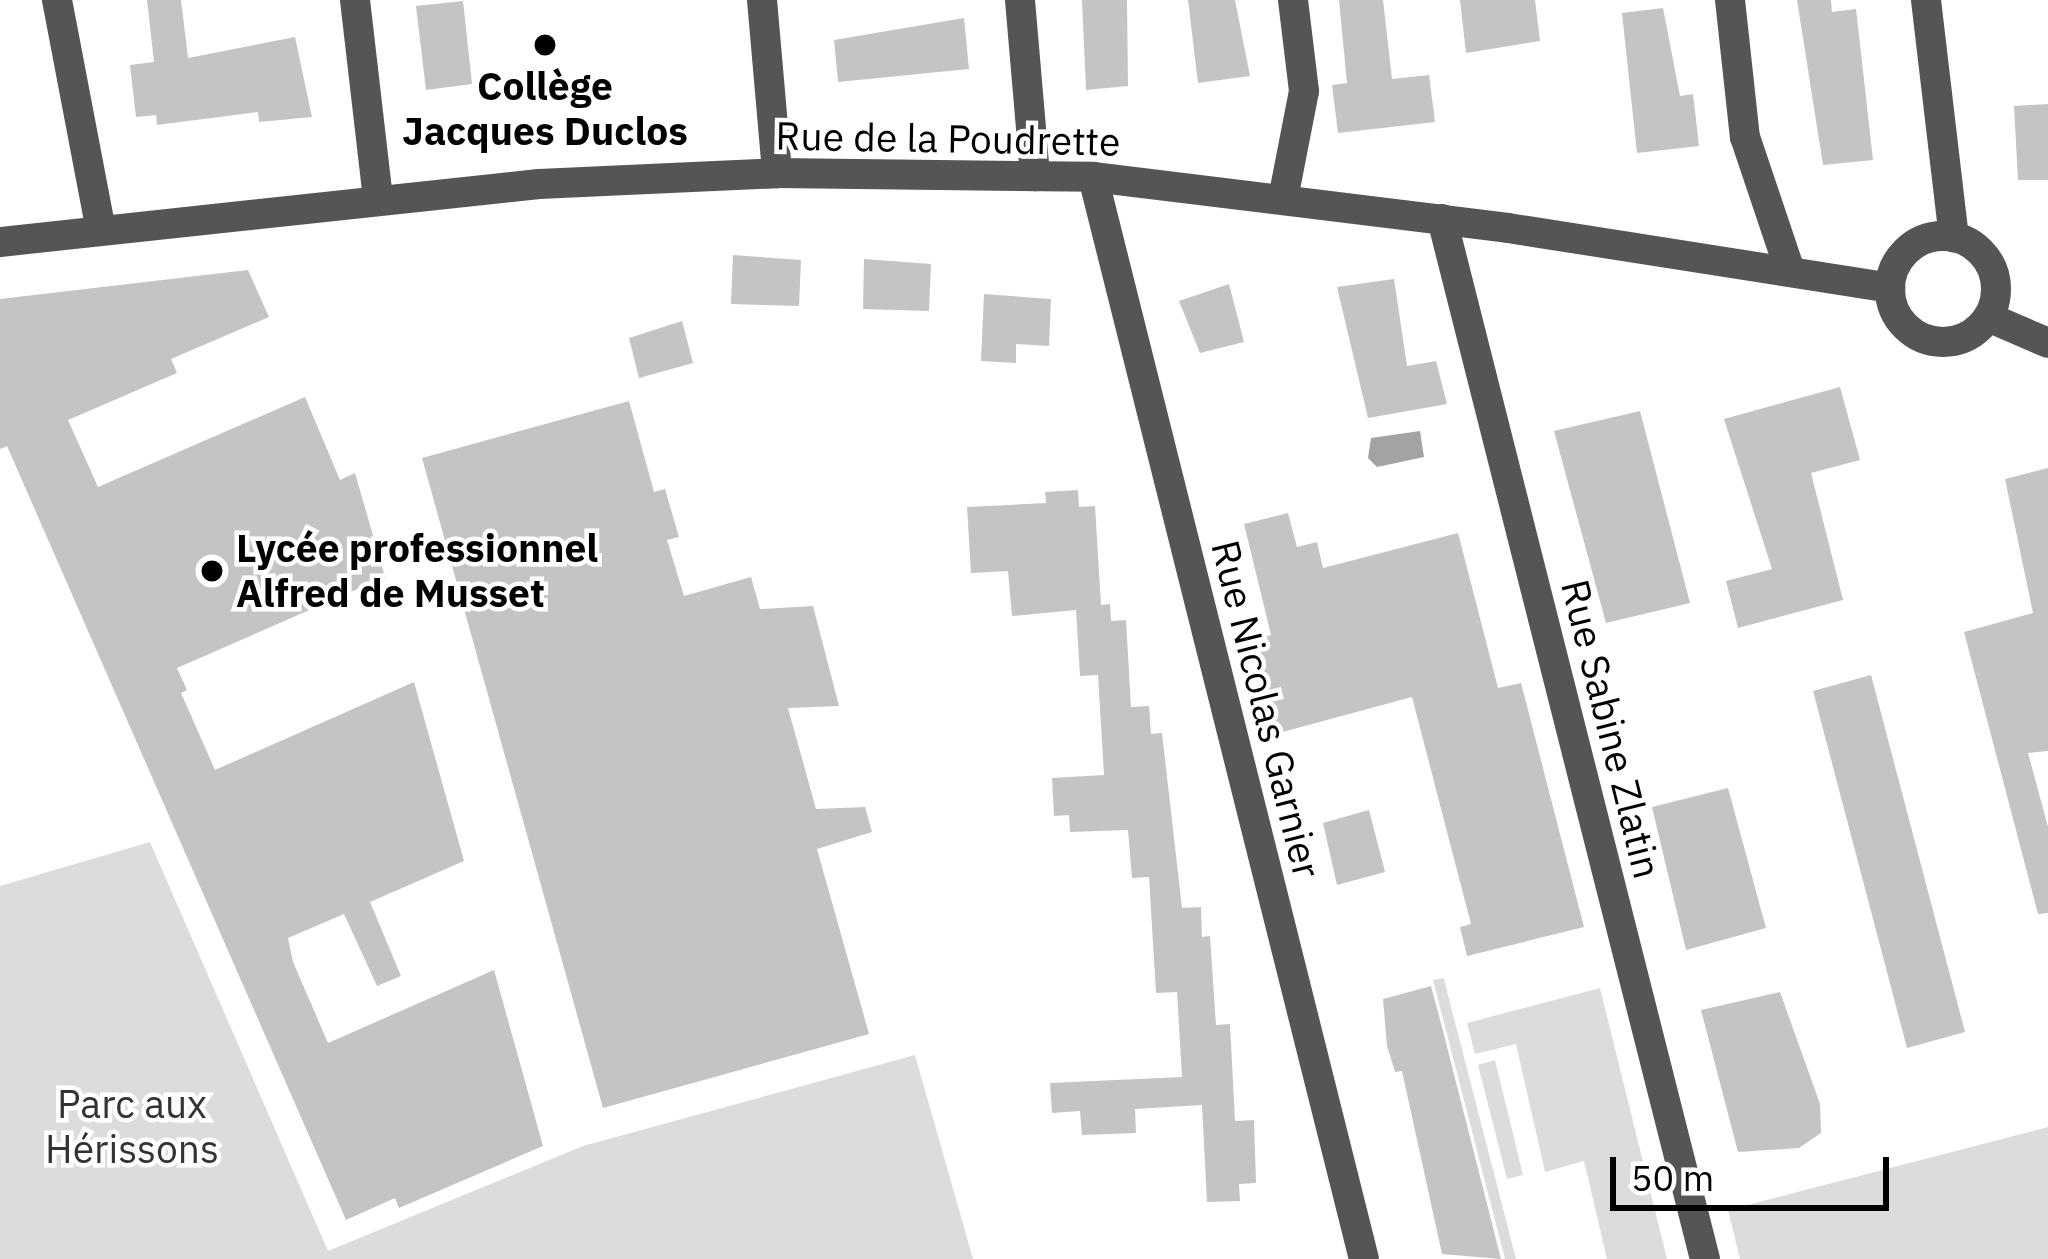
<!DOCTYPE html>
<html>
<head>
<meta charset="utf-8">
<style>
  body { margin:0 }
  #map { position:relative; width:2048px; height:1259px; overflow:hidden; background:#fff; font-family:"IBM Plex Sans",sans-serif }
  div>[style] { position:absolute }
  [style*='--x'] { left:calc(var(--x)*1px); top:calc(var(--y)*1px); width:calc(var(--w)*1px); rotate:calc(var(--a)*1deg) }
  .green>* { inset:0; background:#dcdcdc }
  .water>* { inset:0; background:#a3a3a3 }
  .building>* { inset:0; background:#c4c4c4 }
  .minor>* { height:30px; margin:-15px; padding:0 15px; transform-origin:15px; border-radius:15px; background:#555 }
  .minor>.ring { margin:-15px; padding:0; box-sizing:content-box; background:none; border:30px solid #555; border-radius:50% }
  .dots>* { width:33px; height:33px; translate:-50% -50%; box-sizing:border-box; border:6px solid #fff; border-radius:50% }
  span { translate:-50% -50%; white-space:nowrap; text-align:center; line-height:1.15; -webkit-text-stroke:9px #fff; paint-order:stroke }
  .poi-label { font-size:39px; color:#000; font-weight:700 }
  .left { translate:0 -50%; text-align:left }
  .street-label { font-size:39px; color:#000 }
  .park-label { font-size:39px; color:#333 }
  .scale { position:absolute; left:1610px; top:1157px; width:279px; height:54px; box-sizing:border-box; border:6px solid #000; border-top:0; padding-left:15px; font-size:36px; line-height:42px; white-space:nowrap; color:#000; -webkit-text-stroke:9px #fff; paint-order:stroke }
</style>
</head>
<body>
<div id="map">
  <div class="green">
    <i style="clip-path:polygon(150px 842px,328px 1251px,583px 1146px,915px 1055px,973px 1259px,0 1259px,0 886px)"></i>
    <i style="clip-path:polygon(1444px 978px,1448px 995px,1516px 1259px,1505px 1259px,1433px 980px)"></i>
    <i style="clip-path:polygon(1600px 988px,1667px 1259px,1607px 1259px,1584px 1161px,1545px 1172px,1516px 1044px,1475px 1054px,1467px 1023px)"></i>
    <i style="clip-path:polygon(1495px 1060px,1523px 1175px,1507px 1179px,1478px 1065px)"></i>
    <i style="clip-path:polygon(2048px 1127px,2048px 1259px,1740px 1259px,1728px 1210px)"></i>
  </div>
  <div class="water">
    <i style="clip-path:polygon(1420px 431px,1424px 457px,1377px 467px,1368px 458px,1371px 438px)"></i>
  </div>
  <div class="building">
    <i style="clip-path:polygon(147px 0,181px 0,188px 58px,295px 37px,312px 117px,259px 122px,258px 112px,157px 125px,156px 115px,136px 117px,130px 65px,154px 62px)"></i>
    <i style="clip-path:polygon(1082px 0,1127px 0,1128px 86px,1086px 90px)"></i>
    <i style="clip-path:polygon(1188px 0,1235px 0,1250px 76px,1198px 83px)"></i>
    <i style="clip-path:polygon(1339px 0,1383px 0,1392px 79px,1429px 75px,1435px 122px,1338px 133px,1332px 85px,1347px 83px)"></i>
    <i style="clip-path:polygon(1460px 0,1535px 0,1540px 41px,1466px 53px)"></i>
    <i style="clip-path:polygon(1797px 0,1831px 0,1832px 12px,1856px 9px,1873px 160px,1823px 165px)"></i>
    <i style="clip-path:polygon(463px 1px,472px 84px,426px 90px,416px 6px)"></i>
    <i style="clip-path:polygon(1663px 8px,1680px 96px,1693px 94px,1699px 146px,1637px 153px,1622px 13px)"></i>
    <i style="clip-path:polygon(964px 18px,969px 69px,838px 82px,834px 40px)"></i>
    <i style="clip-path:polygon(2048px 104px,2048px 180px,2018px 180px,2014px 106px)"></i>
    <i style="clip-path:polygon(733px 255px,801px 260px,799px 306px,731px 304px)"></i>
    <i style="clip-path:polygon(864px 259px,931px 264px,929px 311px,863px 309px)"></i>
    <i style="clip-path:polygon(248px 270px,269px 317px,171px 359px,177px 373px,68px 420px,98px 487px,305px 397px,340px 480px,355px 473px,385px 577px,177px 668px,187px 690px,181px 693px,215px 770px,414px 682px,464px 861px,370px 902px,401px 976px,377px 986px,344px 914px,288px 938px,293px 962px,328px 1043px,494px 970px,543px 1146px,399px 1208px,395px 1198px,346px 1220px,7px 446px,0 449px,0 299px)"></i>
    <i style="clip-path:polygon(1394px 279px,1407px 366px,1436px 361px,1447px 404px,1368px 418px,1337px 287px)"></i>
    <i style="clip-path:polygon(1229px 284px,1244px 342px,1200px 353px,1179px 301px)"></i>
    <i style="clip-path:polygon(984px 294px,1051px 299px,1049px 346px,1016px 344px,1016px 363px,981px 361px)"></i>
    <i style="clip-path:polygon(682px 321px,693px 363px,639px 378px,629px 338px)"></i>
    <i style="clip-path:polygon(1840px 387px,1860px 460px,1811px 473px,1843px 600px,1738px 628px,1726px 581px,1772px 569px,1724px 419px)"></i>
    <i style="clip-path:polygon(629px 401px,654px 492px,665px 489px,679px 537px,667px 540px,684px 596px,751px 577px,760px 609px,813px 606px,839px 706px,788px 708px,816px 809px,865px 807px,872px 832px,817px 849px,869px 1034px,603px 1108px,422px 458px)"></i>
    <i style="clip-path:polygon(1640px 411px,1690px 603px,1606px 623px,1554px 431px)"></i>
    <i style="clip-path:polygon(2048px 468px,2048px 751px,2028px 753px,2048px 827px,2048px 913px,2038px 914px,1964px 632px,2033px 613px,2005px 479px)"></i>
    <i style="clip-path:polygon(1078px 490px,1079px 507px,1095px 506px,1101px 605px,1110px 604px,1111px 621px,1126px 620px,1131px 707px,1149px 706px,1151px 734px,1162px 733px,1182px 908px,1201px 907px,1202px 937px,1210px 936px,1216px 1025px,1230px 1024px,1235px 1121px,1254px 1120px,1256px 1183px,1239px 1184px,1240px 1201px,1207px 1202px,1202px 1105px,1135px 1109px,1136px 1133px,1082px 1135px,1080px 1111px,1052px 1113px,1050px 1083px,1182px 1077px,1177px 992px,1156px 993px,1149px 877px,1132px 878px,1128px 830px,1070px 832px,1069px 815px,1054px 816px,1052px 778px,1104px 775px,1098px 675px,1080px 676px,1076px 610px,1012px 616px,1008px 571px,971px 573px,967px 507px,1046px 503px,1045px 492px)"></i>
    <i style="clip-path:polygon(1288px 513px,1297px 547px,1317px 542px,1323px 568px,1458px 533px,1498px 688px,1521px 683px,1584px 927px,1467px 956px,1460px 927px,1471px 924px,1412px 697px,1275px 734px,1251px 640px,1271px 635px,1244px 524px)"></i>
    <i style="clip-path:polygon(1871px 675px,1965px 1032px,1907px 1048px,1813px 691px)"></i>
    <i style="clip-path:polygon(1728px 788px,1766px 928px,1686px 950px,1652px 807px)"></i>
    <i style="clip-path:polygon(1369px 810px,1385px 872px,1337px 885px,1323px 823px)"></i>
    <i style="clip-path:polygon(1431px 986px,1443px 1031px,1501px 1259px,1442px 1254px,1402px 1071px,1395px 1072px,1387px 1046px,1383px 999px)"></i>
    <i style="clip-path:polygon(1780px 992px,1820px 1104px,1821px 1133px,1799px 1148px,1738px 1152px,1701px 1010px)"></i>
  </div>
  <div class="minor">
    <i style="--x:57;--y:0;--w:234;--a:79.2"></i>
    <i style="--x:355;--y:0;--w:199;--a:83.4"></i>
    <i style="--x:762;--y:0;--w:174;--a:85"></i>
    <i style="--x:1020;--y:0;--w:177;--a:85.1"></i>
    <i style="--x:1730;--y:0;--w:138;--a:83.8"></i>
    <i style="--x:1745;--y:137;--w:141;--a:71.4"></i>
    <i style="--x:1926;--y:0;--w:239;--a:83.3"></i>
    <i style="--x:1093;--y:177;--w:1115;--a:75.94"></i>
    <i style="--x:1283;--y:199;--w:110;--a:-79"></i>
    <i style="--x:1304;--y:91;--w:92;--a:-96.9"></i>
    <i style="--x:1442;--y:219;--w:1073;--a:75.81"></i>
    <i class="ring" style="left:1890px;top:236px;width:76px;height:76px"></i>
    <i style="--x:0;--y:242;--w:542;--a:-6.14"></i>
    <i style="--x:539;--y:184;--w:238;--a:-2.6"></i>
    <i style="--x:777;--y:173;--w:316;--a:0.7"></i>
    <i style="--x:1093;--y:177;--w:418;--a:7"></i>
    <i style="--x:1508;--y:228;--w:387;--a:8.9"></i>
    <i style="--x:1988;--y:317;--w:65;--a:23.4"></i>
  </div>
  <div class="dots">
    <i style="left:545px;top:45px;background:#000"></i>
    <i style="left:212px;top:571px;background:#000"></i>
  </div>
  <div class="poi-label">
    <span style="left:545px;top:109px">Collège<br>Jacques Duclos</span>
    <span class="left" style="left:236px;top:571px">Lycée professionnel<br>Alfred de Musset</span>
  </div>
  <div class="street-label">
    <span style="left:948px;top:139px;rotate:1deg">Rue de la Poudrette</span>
    <span style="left:1266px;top:709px;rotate:76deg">Rue Nicolas Garnier</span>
    <span style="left:1611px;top:729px;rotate:76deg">Rue Sabine Zlatin</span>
  </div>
  <div class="park-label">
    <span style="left:132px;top:1127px">Parc aux<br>Hérissons</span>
  </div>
  <div class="scale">50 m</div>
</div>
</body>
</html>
